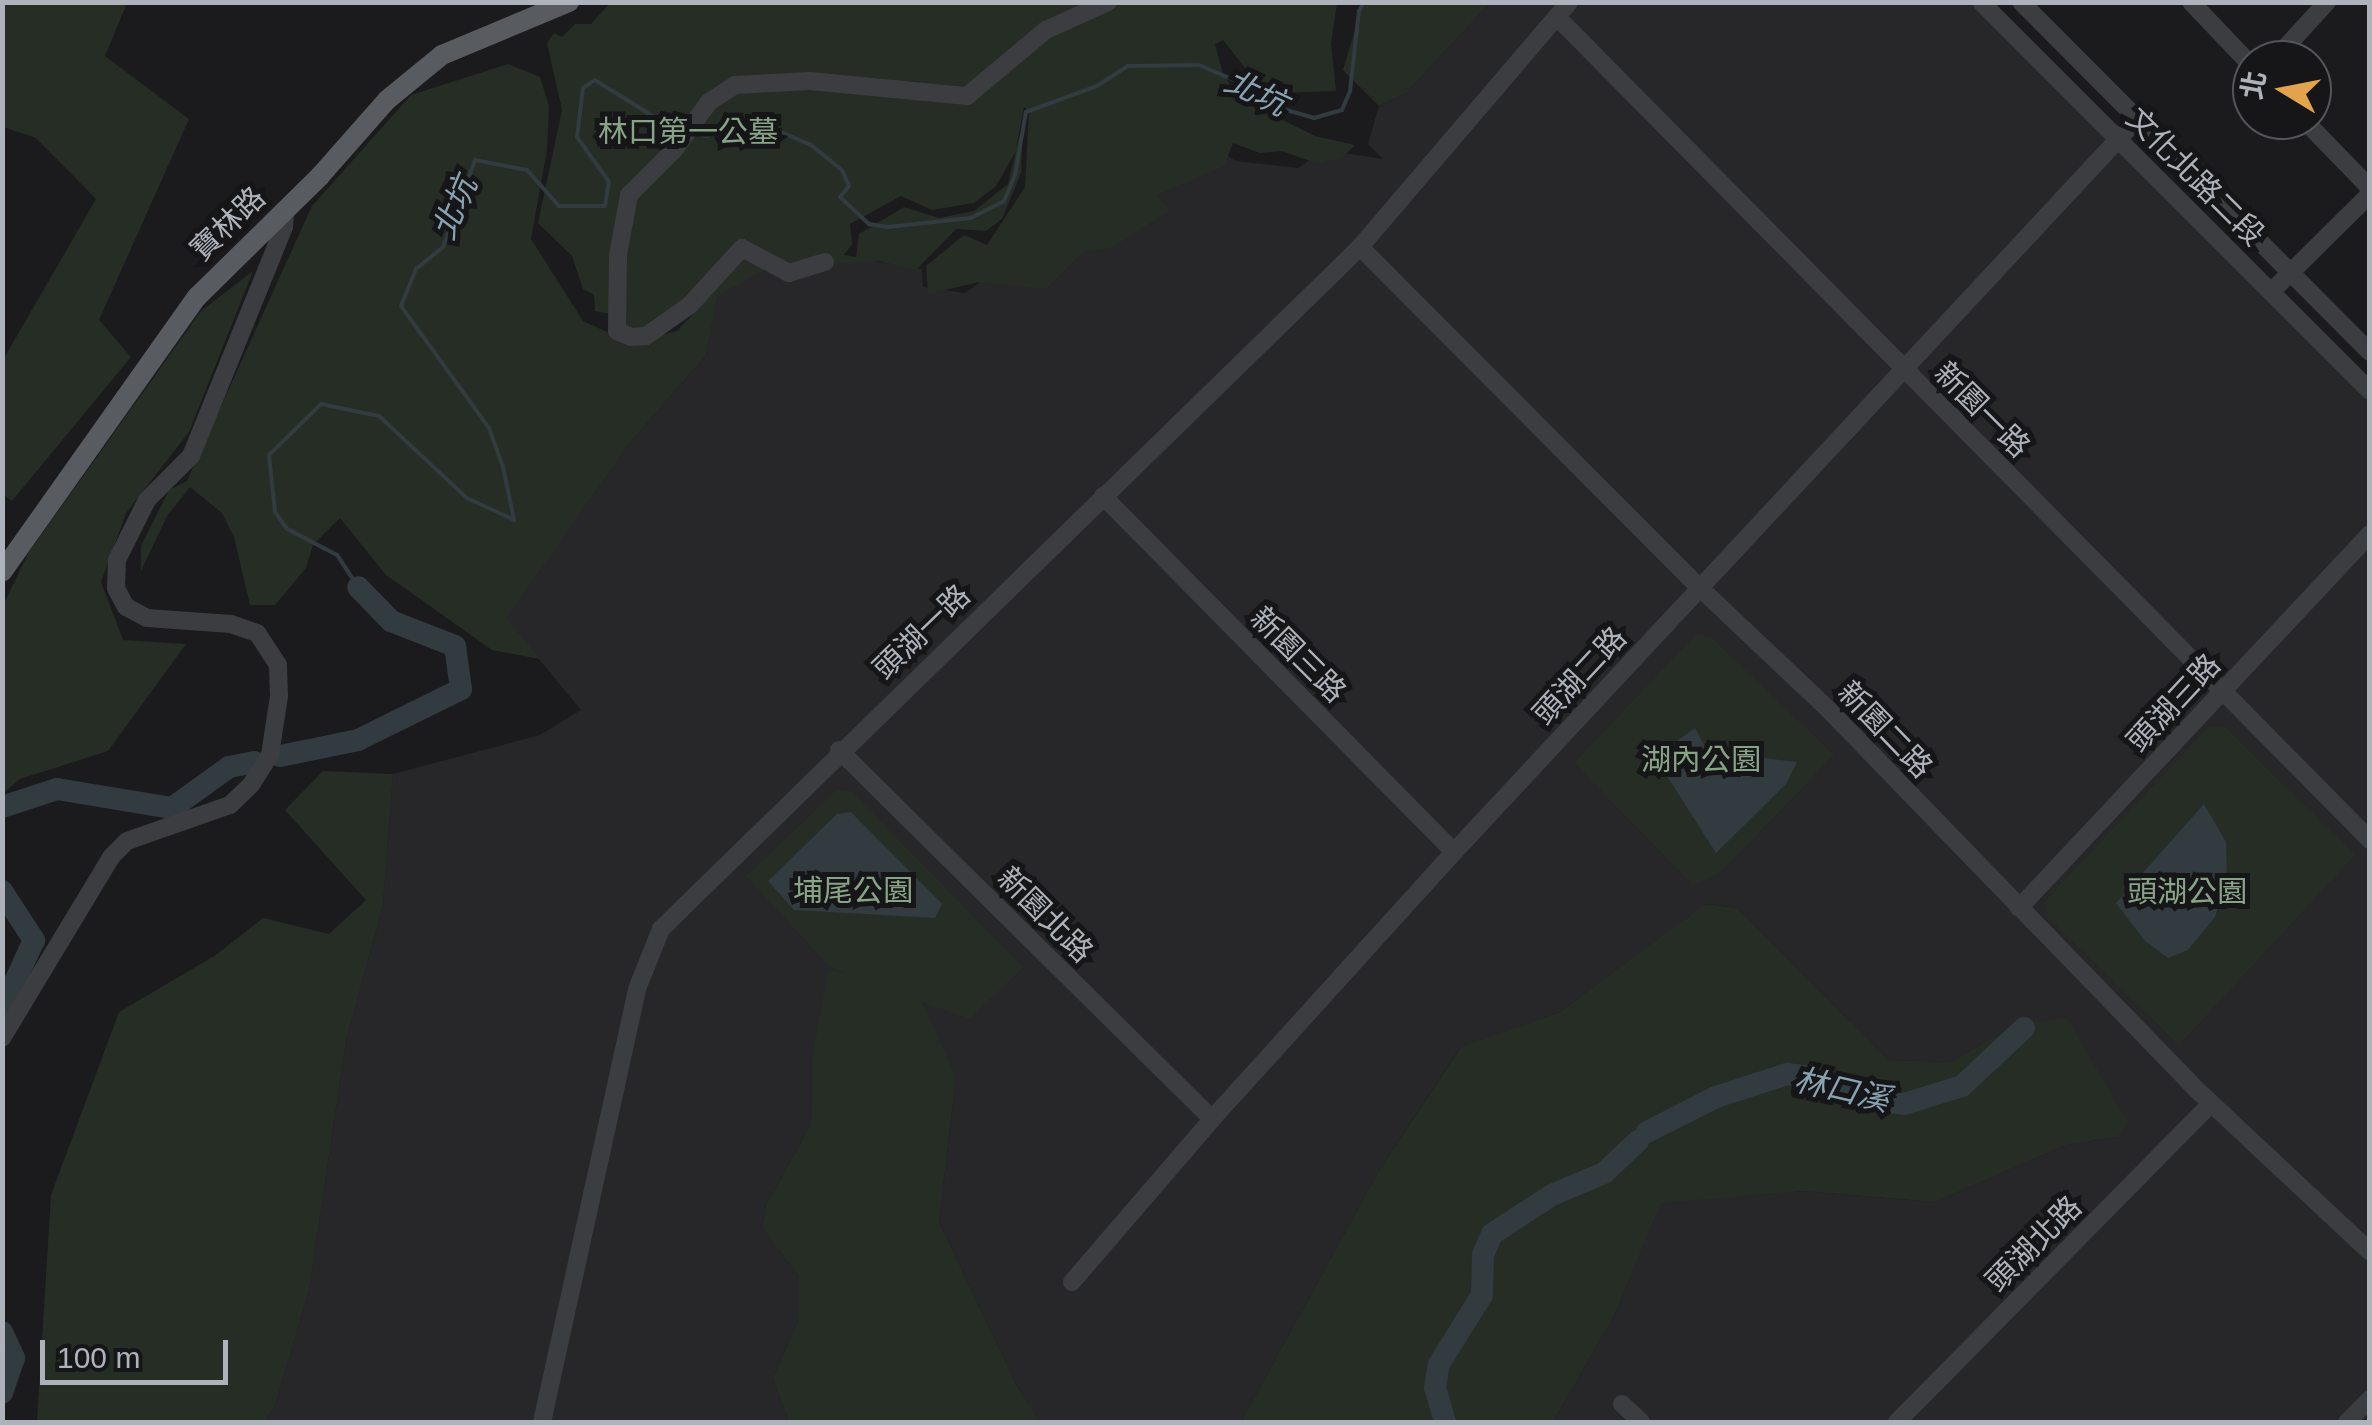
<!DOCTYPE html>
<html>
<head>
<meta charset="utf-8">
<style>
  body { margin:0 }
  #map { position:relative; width:2372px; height:1425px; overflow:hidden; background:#1b1b1d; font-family:Helvetica,"Noto Sans TC",sans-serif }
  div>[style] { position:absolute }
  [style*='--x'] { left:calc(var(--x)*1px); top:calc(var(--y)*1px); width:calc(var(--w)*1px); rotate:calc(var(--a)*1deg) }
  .built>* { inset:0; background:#27272a }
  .green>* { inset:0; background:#252d25 }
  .water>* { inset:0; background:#313b40 }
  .stream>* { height:4px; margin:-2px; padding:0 2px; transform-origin:2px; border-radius:2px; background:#313b40 }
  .river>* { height:22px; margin:-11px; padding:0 11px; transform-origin:11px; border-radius:11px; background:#313b40 }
  .minor>* { height:18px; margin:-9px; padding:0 9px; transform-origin:9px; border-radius:9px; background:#3c3d41 }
  .major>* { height:20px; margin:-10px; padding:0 10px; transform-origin:10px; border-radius:10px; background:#585b60 }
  span { translate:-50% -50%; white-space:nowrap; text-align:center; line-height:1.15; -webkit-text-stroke:10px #161618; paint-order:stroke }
  .park-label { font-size:30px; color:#88a487 }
  .street-label { font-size:30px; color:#aeb3bb }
  .water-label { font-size:32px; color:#89a3b2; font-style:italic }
  .frame { position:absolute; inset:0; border:5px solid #aeb3bb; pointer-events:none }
  .north { position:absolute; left:2232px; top:40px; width:100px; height:100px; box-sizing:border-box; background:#161618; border:2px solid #535559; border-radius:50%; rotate:280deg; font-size:28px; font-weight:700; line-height:40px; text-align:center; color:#aeb3bb }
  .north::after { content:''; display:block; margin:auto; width:35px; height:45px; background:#e3a34c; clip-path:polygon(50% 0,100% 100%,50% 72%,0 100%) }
  .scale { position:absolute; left:40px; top:1340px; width:188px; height:45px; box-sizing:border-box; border:5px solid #aeb3bb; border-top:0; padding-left:12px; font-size:30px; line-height:35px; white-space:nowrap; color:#aeb3bb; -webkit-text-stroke:8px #161618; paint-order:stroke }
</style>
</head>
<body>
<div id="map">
  <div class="built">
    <i style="clip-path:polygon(1490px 3px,1970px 3px,2369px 400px,2369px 1422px,1553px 1422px,1614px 1316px,1661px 1202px,1804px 1191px,1935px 1202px,2066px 1145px,2117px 1137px,2016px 1025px,1950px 1062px,1888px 1060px,1737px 908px,1707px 904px,1558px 1013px,1460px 1048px,1377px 1174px,1241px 1422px,1040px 1422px,1017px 1386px,939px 1222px,956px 1077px,829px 971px,812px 1057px,811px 1124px,766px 1205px,762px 1226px,799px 1277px,799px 1319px,773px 1378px,789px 1422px,263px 1422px,274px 1409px,309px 1290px,346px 1041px,383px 905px,393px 774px,540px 735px,581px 710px,505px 618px,630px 443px,706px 355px,718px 295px,749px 240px,922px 269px,923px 287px,965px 293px,1190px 134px,1236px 161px,1298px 168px,1325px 150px,1383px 159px,1368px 144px,1379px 106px,1406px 93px)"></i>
  </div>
  <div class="green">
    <i style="clip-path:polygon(3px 2px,127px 3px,105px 56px,189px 119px,99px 320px,131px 357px,12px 501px,3px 494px,3px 360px,96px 199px,36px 138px,3px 127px)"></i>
    <i style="clip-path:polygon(evenodd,610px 3px,1337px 3px,1331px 44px,1336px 91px,1276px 93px,1246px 69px,1223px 40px,1215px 44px,1223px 74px,1239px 99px,1315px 136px,1355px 145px,1343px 157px,1318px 164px,1282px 151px,1260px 153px,1233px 143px,1224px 166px,1157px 195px,1169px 211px,1113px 247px,1083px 252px,1046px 289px,979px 282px,928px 294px,926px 266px,964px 235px,987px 245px,1025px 187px,1029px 112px,1024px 107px,1016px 148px,1023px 124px,1021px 173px,1002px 219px,986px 231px,956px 229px,916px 270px,878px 261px,769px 268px,718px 295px,706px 355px,630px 443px,506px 618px,540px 659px,492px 650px,386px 575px,340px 518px,313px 545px,306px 568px,275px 605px,250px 605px,234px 537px,222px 513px,190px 487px,167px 516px,141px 571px,141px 546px,169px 490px,187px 481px,312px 206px,411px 95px,508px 64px,540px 77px,549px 106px,547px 150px,531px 239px,583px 321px,631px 343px,677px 331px,737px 267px,742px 255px,653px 331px,621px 327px,615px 315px,595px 311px,594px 295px,583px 289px,572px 256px,538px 223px,562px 110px,547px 43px,554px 33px,562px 37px,575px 24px,591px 24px,610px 3px,1016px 151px,1008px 184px,974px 211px,939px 218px,904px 207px,859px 234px,856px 257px,844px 255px,852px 244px,850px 224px,901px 196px,932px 210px,974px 203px,996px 186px,1016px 151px)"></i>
    <i style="clip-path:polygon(1363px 3px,1363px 2px,1490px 3px,1406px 93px,1379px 106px,1343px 70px)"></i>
    <i style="clip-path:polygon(253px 271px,189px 432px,126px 513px,101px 582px,123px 640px,186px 644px,108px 751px,20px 779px,3px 793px,2px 607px,29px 552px,201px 311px)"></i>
    <i style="clip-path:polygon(1696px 634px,1711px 637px,1834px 755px,1720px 873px,1693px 885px,1574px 763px)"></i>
    <i style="clip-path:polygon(2209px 726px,2225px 727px,2355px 855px,2179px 1045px,2047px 917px,2046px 900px)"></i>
    <i style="clip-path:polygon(323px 771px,393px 774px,383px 905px,346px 1041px,309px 1290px,274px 1409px,263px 1422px,37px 1422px,51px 1195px,119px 1012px,216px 955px,263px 918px,329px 934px,366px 900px,285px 810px)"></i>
    <i style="clip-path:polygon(837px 790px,851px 791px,1023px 967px,970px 1019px,922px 1002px,956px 1077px,939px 1222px,1017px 1386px,1040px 1422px,789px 1422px,773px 1378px,799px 1319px,799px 1277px,762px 1227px,766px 1205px,811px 1124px,812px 1057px,828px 971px,845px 972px,829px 966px,746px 876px)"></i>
    <i style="clip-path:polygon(1706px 904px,1737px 908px,1888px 1060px,1950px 1062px,2016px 1025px,2067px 1018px,2128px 1123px,2117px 1137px,2066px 1145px,1935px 1202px,1804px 1191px,1661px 1203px,1614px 1316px,1553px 1422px,1241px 1422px,1377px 1174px,1461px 1047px,1558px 1013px)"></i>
  </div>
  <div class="water">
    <i style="clip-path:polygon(1695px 728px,1707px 751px,1797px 762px,1786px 784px,1716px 853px,1655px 757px)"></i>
    <i style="clip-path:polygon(2204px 804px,2226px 842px,2227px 879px,2215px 917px,2188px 950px,2168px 958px,2145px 941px,2116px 903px)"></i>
    <i style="clip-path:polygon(851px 812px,942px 904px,935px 918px,794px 910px,768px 881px,837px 814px)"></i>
  </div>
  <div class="stream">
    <i style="--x:693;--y:132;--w:14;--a:17"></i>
    <i style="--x:706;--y:136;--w:56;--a:-13.5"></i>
    <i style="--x:760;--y:123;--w:56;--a:23.3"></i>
    <i style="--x:811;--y:145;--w:40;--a:39"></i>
    <i style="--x:842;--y:170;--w:17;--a:66"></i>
    <i style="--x:849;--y:186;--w:14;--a:129"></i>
    <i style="--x:840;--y:197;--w:40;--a:43"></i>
    <i style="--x:869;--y:224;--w:19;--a:9"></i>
    <i style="--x:888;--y:227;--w:83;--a:-6.2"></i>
    <i style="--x:971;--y:218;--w:37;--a:-27"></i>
    <i style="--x:1004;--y:201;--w:28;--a:-67"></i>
    <i style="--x:1015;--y:175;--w:64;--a:-80.1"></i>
    <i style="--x:1026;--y:112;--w:76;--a:-20.1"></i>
    <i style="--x:1097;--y:86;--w:37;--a:-33"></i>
    <i style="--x:1128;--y:66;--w:71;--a:-0.8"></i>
    <i style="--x:1199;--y:65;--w:46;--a:23.2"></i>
    <i style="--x:1241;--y:83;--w:42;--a:34.4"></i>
    <i style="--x:1276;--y:107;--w:40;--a:16"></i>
    <i style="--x:1314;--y:118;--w:29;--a:-16"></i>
    <i style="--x:1342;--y:110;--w:21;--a:-67"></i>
    <i style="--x:1350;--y:91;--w:81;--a:-83.6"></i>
    <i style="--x:1359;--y:11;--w:10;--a:-61"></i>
    <i style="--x:358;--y:587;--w:38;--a:-123"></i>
    <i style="--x:337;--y:555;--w:56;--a:-152.5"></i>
    <i style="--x:287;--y:529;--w:21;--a:-125"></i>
    <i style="--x:275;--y:512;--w:57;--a:-96"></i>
    <i style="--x:269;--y:455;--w:73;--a:-44.4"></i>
    <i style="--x:321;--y:404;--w:59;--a:11.7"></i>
    <i style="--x:379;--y:416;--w:120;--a:43"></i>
    <i style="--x:467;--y:498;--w:52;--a:25.1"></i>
    <i style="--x:514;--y:520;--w:54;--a:-101.7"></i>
    <i style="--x:503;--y:467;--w:41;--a:-109.7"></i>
    <i style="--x:489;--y:428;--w:150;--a:-125.8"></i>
    <i style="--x:401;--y:306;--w:40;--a:-68"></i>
    <i style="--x:416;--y:269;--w:35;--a:-39"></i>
    <i style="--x:443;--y:247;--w:93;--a:-69.8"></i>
    <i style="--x:475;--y:160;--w:53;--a:10.9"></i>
    <i style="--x:527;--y:170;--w:48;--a:48.4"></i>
    <i style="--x:559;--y:206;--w:46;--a:0"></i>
    <i style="--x:605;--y:206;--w:24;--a:-81"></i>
    <i style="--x:609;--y:182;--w:55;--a:-125.4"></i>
    <i style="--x:577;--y:137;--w:49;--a:-83"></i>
    <i style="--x:583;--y:88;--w:14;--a:-34"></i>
    <i style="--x:595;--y:80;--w:75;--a:32"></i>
    <i style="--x:659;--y:120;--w:27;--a:20"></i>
  </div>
  <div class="river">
    <i style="--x:280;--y:756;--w:80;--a:-11.6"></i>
    <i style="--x:358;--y:740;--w:115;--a:-26.3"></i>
    <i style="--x:461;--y:689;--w:43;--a:-97.9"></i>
    <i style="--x:455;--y:646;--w:69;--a:-158.7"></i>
    <i style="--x:391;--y:621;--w:47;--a:-134.1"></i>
    <i style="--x:2;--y:807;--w:58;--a:-18.1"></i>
    <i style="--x:57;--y:789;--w:117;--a:9.4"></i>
    <i style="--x:172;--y:808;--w:70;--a:-35.7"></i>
    <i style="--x:229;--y:767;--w:26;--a:-11"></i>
    <i style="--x:2;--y:891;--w:59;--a:56.9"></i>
    <i style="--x:34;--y:940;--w:77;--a:114.6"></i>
    <i style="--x:1647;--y:1132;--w:77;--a:-26.9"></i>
    <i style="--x:1716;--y:1097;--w:75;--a:-17.9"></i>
    <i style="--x:1787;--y:1074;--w:23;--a:7"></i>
    <i style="--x:1810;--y:1077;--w:66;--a:20.4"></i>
    <i style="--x:1872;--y:1100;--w:32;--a:7"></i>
    <i style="--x:1904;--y:1104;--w:61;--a:-17.2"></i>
    <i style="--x:1962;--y:1086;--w:85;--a:-43.1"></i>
    <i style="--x:2;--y:1332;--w:29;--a:65"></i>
    <i style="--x:14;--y:1358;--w:37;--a:109"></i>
    <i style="--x:1445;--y:1422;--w:35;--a:-106"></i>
    <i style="--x:1435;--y:1388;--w:24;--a:-81"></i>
    <i style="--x:1439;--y:1364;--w:81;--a:-58.1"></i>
    <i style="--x:1482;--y:1295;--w:40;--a:-88.6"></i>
    <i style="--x:1483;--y:1255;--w:23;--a:-67"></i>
    <i style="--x:1492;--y:1234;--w:72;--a:-33"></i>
    <i style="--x:1552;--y:1195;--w:56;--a:-22.9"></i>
    <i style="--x:1604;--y:1173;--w:47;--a:-43.3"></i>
  </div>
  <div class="minor">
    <i style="--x:1981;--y:2;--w:550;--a:45"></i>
    <i style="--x:2021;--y:2;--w:494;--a:45.1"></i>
    <i style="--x:2191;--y:2;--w:88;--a:46.4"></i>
    <i style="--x:1557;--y:17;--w:1157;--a:45.35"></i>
    <i style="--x:2274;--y:60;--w:79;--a:-47.6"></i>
    <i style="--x:2304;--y:120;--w:95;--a:45.9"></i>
    <i style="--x:1360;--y:247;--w:482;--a:45.1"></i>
    <i style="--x:1700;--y:588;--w:178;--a:43.4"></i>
    <i style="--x:1829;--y:710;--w:528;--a:45.92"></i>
    <i style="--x:2196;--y:1089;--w:238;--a:43.1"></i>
    <i style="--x:825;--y:262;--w:38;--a:163"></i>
    <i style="--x:789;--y:273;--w:53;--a:-152"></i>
    <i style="--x:742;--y:248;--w:77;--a:132.4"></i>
    <i style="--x:690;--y:305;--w:54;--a:144.8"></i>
    <i style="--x:646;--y:336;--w:15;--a:176"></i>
    <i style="--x:631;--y:337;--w:15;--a:-157"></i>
    <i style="--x:617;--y:331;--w:76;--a:-89.2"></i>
    <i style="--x:618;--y:255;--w:61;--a:-79.6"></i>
    <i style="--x:629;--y:195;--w:64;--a:-45"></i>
    <i style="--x:674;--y:150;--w:59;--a:-53.9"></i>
    <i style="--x:709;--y:102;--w:31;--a:-33"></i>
    <i style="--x:735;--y:85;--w:75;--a:-3.1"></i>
    <i style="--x:810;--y:81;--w:158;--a:5.5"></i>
    <i style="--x:967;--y:96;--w:103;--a:-39.9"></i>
    <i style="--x:1046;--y:30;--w:68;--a:-24.3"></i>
    <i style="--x:2271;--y:292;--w:139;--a:-44.7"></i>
    <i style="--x:1103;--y:496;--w:500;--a:45.4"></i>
    <i style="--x:839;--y:750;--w:525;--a:44.69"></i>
    <i style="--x:2019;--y:908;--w:513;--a:-46.82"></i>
    <i style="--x:2;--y:1038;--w:213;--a:-58.9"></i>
    <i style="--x:112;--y:856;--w:21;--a:-45"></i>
    <i style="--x:127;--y:841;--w:109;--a:-19.3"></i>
    <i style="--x:230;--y:805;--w:29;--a:-44"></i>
    <i style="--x:251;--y:785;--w:36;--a:-58"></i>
    <i style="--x:270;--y:755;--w:60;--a:-81.3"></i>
    <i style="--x:279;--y:696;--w:31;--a:-92"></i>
    <i style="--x:278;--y:665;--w:38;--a:-123"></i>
    <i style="--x:257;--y:633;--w:28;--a:-161"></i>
    <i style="--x:231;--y:624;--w:84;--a:-175.9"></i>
    <i style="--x:147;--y:618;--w:24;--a:-152"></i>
    <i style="--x:126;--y:607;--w:21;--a:-118"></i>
    <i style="--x:116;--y:588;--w:28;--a:-88"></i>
    <i style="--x:117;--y:560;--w:67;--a:-63.4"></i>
    <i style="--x:147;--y:500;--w:62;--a:-45"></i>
    <i style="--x:191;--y:456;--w:247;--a:-67.9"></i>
    <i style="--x:284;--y:227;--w:15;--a:-86"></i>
    <i style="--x:1072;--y:1282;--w:215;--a:-49.3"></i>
    <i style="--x:1212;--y:1119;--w:360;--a:-47.8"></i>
    <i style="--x:1454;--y:852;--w:1005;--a:-47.02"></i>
    <i style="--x:1622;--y:1404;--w:26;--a:43"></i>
    <i style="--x:542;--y:1422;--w:443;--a:-77.6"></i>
    <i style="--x:637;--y:989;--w:65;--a:-68.2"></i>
    <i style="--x:661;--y:929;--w:977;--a:-44.29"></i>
    <i style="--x:1360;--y:247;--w:322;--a:-49.5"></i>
    <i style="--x:1897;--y:1422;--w:447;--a:-45.4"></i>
    <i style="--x:2347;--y:1422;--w:33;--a:-45"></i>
  </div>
  <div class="major">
    <i style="--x:2;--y:572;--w:337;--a:-54.7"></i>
    <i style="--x:197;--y:297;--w:173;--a:-44.5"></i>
    <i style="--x:320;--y:176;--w:101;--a:-48.6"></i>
    <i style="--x:387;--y:100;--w:71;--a:-39.3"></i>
    <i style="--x:442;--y:55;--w:138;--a:-22.7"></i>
  </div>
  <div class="park-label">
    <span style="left:688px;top:132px">林口第一公墓</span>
    <span style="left:1701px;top:760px">湖內公園</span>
    <span style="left:853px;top:891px">埔尾公園</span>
    <span style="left:2187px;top:892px">頭湖公園</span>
  </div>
  <div class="street-label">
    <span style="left:2195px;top:177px;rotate:45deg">文化北路二段</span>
    <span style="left:228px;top:224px;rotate:-44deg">寶林路</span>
    <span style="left:1982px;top:410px;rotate:45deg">新園一路</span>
    <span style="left:922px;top:632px;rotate:-44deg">頭湖一路</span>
    <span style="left:1298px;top:655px;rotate:45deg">新園三路</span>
    <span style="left:1580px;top:676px;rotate:-47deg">頭湖二路</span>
    <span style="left:2174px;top:703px;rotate:-47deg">頭湖三路</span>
    <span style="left:1885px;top:730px;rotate:46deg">新園二路</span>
    <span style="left:1045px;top:915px;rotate:45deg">新園北路</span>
    <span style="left:2034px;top:1244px;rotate:-45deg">頭湖北路</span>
  </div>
  <div class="water-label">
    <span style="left:1256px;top:93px;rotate:25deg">北坑</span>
    <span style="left:455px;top:208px;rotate:-67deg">北坑</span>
    <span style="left:1842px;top:1090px;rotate:13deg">林口溪</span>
  </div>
  <div class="frame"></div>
  <div class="north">北</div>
  <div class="scale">100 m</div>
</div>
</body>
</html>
